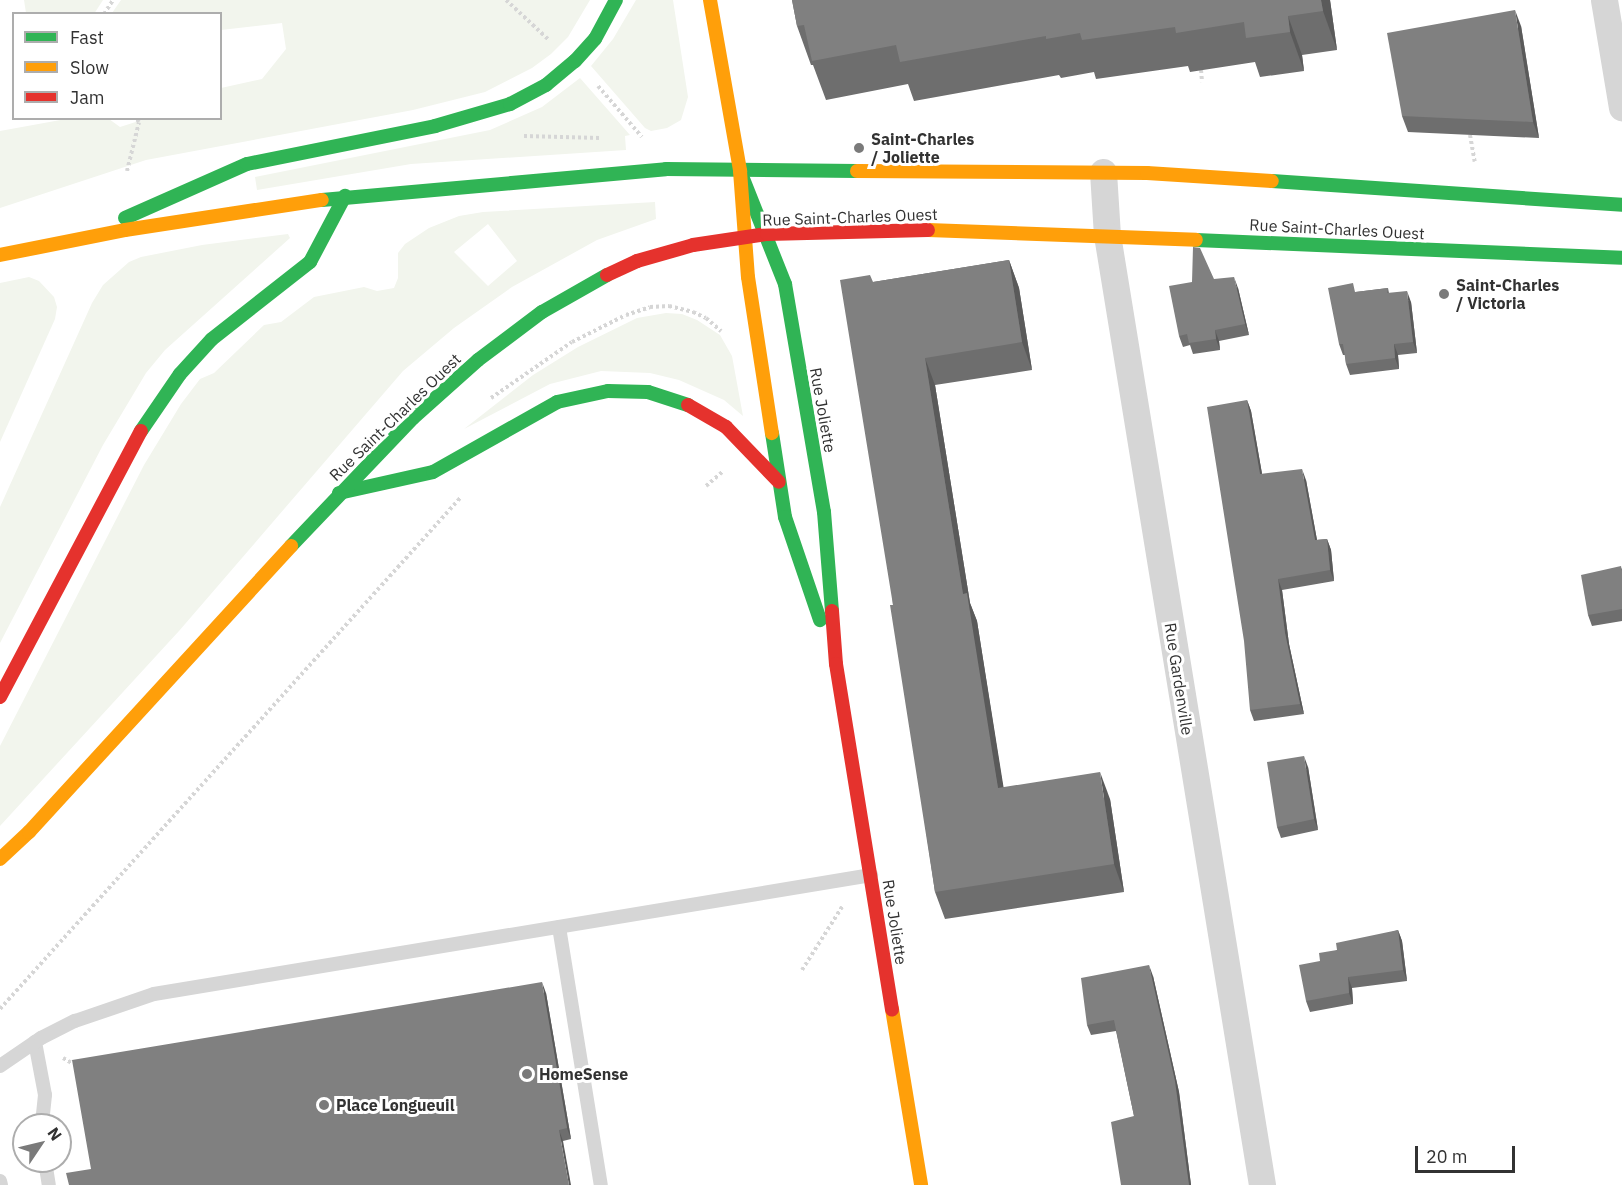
<!DOCTYPE html>
<html>
<head>
<meta charset="utf-8">
<style>
  body { margin:0 }
  #map { position:relative; width:1622px; height:1185px; overflow:hidden; background:#fff; font-family:"IBM Plex Sans",sans-serif }
  div>[style] { position:absolute }
  [style*='--x'] { left:calc(var(--x)*1px); top:calc(var(--y)*1px); width:calc(var(--w)*1px); rotate:calc(var(--a)*1deg) }
  .green>* { inset:0; background:#f2f5ed }
  .path>* { height:4px; margin-top:-2px; transform-origin:0; background:repeating-linear-gradient(90deg,#d6d6d6 0 3px,transparent 0 6px) }
  .lane>* { height:14px; margin:-7px; padding:0 7px; transform-origin:7px; border-radius:7px; background:#d6d6d6 }
  .street>* { height:27px; margin:-13.5px; padding:0 13.5px; transform-origin:13.5px; border-radius:13.5px; background:#d6d6d6 }
  .fast>* { height:14px; margin:-7px; padding:0 7px; transform-origin:7px; border-radius:7px; background:#30b455 }
  .slow>* { height:14px; margin:-7px; padding:0 7px; transform-origin:7px; border-radius:7px; background:#ff9f0a }
  .jam>* { height:14px; margin:-7px; padding:0 7px; transform-origin:7px; border-radius:7px; background:#e5322d }
  .wall>* { inset:0; background:#6e6e6e }
  .shaded-wall>* { inset:0; background:#5a5a5a }
  .building>* { inset:0; background:#808080 }
  .dots>* { width:16px; height:16px; translate:-50% -50%; box-sizing:border-box; border:3px solid #fff; border-radius:50% }
  span { translate:-50% -50%; white-space:nowrap; text-align:center; line-height:1.15; -webkit-text-stroke:6px #fff; paint-order:stroke }
  .poi-label { font-size:16px; color:#323232; font-weight:700 }
  .left { translate:0 -50%; text-align:left }
  .street-label { font-size:16px; color:#323232 }
  .legend { position:absolute; left:12px; top:12px; width:210px; height:108px; box-sizing:border-box; background:#fff; border:2px solid #adadad; margin:0; padding:8px 10px; list-style:none; font-size:18px; color:#323232 }
  .legend li { display:flex; align-items:center; gap:12px; height:30px }
  .legend b { width:30px; border:2px solid #adadad }
  .north { position:absolute; left:12px; top:1113px; width:60px; height:60px; box-sizing:border-box; background:#fff; border:2px solid #adadad; border-radius:50%; rotate:55deg; font-size:16px; font-weight:700; line-height:24px; text-align:center; color:#323232 }
  .north::after { content:''; display:block; margin:auto; width:21px; height:27px; background:#7a7a7a; clip-path:polygon(50% 0,100% 100%,50% 72%,0 100%) }
  .scale { position:absolute; left:1415px; top:1146px; width:100px; height:27px; box-sizing:border-box; border:3px solid #323232; border-top:0; padding-left:8px; font-size:18px; line-height:21px; white-space:nowrap; color:#323232; -webkit-text-stroke:4px #fff; paint-order:stroke }
</style>
</head>
<body>
<div id="map">
  <div class="green">
    <i style="clip-path:polygon(24px 0,103px 0,94px 14px,26px 13px)"></i>
    <i style="clip-path:polygon(121px 0,590px 0,568px 37px,551px 54px,532px 68px,485px 92px,413px 110px,146px 160px,0 208px,0 131px,66px 119px,109px 119px,120px 127px,145px 119px,220px 118px,221px 88px,262px 79px,286px 49px,282px 23px,221px 30px,220px 14px,112px 13px)"></i>
    <i style="clip-path:polygon(636px 0,673px 0,688px 97px,681px 120px,667px 128px,651px 131px,645px 128px,591px 66px,613px 39px)"></i>
    <i style="clip-path:polygon(580px 78px,630px 135px,625px 136px,626px 150px,411px 164px,257px 190px,255px 177px,490px 130px,542px 107px)"></i>
    <i style="clip-path:polygon(evenodd,655px 202px,656px 219px,597px 240px,512px 287px,454px 328px,403px 371px,179px 631px,0 826px,0 746px,144px 465px,181px 404px,200px 379px,214px 373px,264px 325px,281px 322px,314px 297px,364px 287px,377px 291px,394px 288px,398px 278px,398px 253px,405px 244px,429px 228px,459px 216px,483px 212px,655px 202px,488px 224px,517px 261px,488px 286px,454px 252px,488px 224px)"></i>
    <i style="clip-path:polygon(288px 234px,290px 238px,165px 350px,146px 373px,103px 445px,0 643px,0 507px,92px 303px,103px 285px,129px 262px,141px 257px,202px 245px)"></i>
    <i style="clip-path:polygon(29px 277px,39px 281px,54px 297px,57px 307px,55px 319px,0 442px,0 283px)"></i>
    <i style="clip-path:polygon(666px 313px,682px 314px,697px 320px,720px 335px,732px 356px,743px 416px,724px 400px,679px 380px,650px 373px,601px 371px,550px 384px,464px 429px,533px 375px,578px 347px,637px 318px)"></i>
  </div>
  <div class="path">
    <i style="--x:506;--y:0;--w:59;--a:42.9"></i>
    <i style="--x:104;--y:14;--w:17;--a:-57"></i>
    <i style="--x:1201;--y:70;--w:12;--a:85"></i>
    <i style="--x:598;--y:86;--w:67;--a:49.2"></i>
    <i style="--x:1470;--y:135;--w:27;--a:80"></i>
    <i style="--x:524;--y:136;--w:76;--a:1.5"></i>
    <i style="--x:127;--y:171;--w:50;--a:-76.2"></i>
    <i style="--x:139;--y:122;--w:5;--a:-127"></i>
    <i style="--x:491;--y:398;--w:98;--a:-34.7"></i>
    <i style="--x:572;--y:342;--w:60;--a:-26.6"></i>
    <i style="--x:626;--y:315;--w:25;--a:-18"></i>
    <i style="--x:650;--y:307;--w:19;--a:-3"></i>
    <i style="--x:669;--y:306;--w:25;--a:14"></i>
    <i style="--x:693;--y:312;--w:14;--a:25"></i>
    <i style="--x:706;--y:318;--w:20;--a:41"></i>
    <i style="--x:706;--y:486;--w:23;--a:-41"></i>
    <i style="--x:802;--y:970;--w:75;--a:-57.6"></i>
    <i style="--x:0;--y:1009;--w:689;--a:-48"></i>
    <i style="--x:63;--y:1058;--w:14;--a:30"></i>
  </div>
  <div class="lane">
    <i style="--x:559;--y:927;--w:261;--a:80.8"></i>
    <i style="--x:35;--y:1042;--w:54;--a:79.3"></i>
    <i style="--x:45;--y:1095;--w:30;--a:96"></i>
    <i style="--x:0;--y:1066;--w:50;--a:-34.3"></i>
    <i style="--x:41;--y:1038;--w:38;--a:-27"></i>
    <i style="--x:75;--y:1021;--w:83;--a:-18.9"></i>
    <i style="--x:154;--y:994;--w:727;--a:-9.42"></i>
    <i style="--x:45;--y:1161;--w:24;--a:81"></i>
    <i style="--x:0;--y:1181;--w:4;--a:76"></i>
  </div>
  <div class="street">
    <i style="--x:1604;--y:0;--w:109;--a:80.5"></i>
    <i style="--x:1103;--y:172;--w:63;--a:86.4"></i>
    <i style="--x:1107;--y:235;--w:963;--a:80.73"></i>
  </div>
  <div class="fast">
    <i style="--x:740;--y:171;--w:122;--a:68.3"></i>
    <i style="--x:785;--y:284;--w:231;--a:80.3"></i>
    <i style="--x:824;--y:512;--w:99;--a:85.4"></i>
    <i style="--x:1272;--y:181;--w:351;--a:3.9"></i>
    <i style="--x:322;--y:200;--w:345;--a:-5.1"></i>
    <i style="--x:666;--y:169;--w:191;--a:0.6"></i>
    <i style="--x:125;--y:218;--w:133;--a:-23.9"></i>
    <i style="--x:247;--y:164;--w:192;--a:-11.4"></i>
    <i style="--x:435;--y:126;--w:78;--a:-16.3"></i>
    <i style="--x:510;--y:104;--w:41;--a:-27.8"></i>
    <i style="--x:546;--y:85;--w:38;--a:-40"></i>
    <i style="--x:575;--y:61;--w:30;--a:-48"></i>
    <i style="--x:595;--y:39;--w:44;--a:-61.7"></i>
    <i style="--x:1196;--y:240;--w:426;--a:2.4"></i>
    <i style="--x:141;--y:431;--w:69;--a:-55.6"></i>
    <i style="--x:180;--y:374;--w:47;--a:-47.6"></i>
    <i style="--x:212;--y:339;--w:125;--a:-38.2"></i>
    <i style="--x:310;--y:262;--w:75;--a:-62.1"></i>
    <i style="--x:772;--y:433;--w:85;--a:81.2"></i>
    <i style="--x:785;--y:517;--w:109;--a:71.2"></i>
    <i style="--x:339;--y:493;--w:96;--a:-12.6"></i>
    <i style="--x:433;--y:472;--w:142;--a:-29.4"></i>
    <i style="--x:557;--y:402;--w:52;--a:-12.2"></i>
    <i style="--x:608;--y:391;--w:40;--a:1.4"></i>
    <i style="--x:648;--y:392;--w:42;--a:18"></i>
    <i style="--x:291;--y:546;--w:177;--a:-46.4"></i>
    <i style="--x:413;--y:418;--w:87;--a:-41.7"></i>
    <i style="--x:478;--y:360;--w:80;--a:-36.9"></i>
    <i style="--x:542;--y:312;--w:75;--a:-29.6"></i>
  </div>
  <div class="slow">
    <i style="--x:710;--y:0;--w:174;--a:80"></i>
    <i style="--x:740;--y:171;--w:106;--a:85.7"></i>
    <i style="--x:748;--y:277;--w:158;--a:81.3"></i>
    <i style="--x:857;--y:171;--w:290;--a:0.4"></i>
    <i style="--x:1147;--y:173;--w:125;--a:3.7"></i>
    <i style="--x:928;--y:230;--w:268;--a:2.1"></i>
    <i style="--x:0;--y:255;--w:127;--a:-11.3"></i>
    <i style="--x:125;--y:230;--w:199;--a:-8.7"></i>
    <i style="--x:0;--y:859;--w:40;--a:-43"></i>
    <i style="--x:29;--y:832;--w:388;--a:-47.5"></i>
    <i style="--x:892;--y:1009;--w:178;--a:80.6"></i>
  </div>
  <div class="jam">
    <i style="--x:607;--y:275;--w:33;--a:-25"></i>
    <i style="--x:637;--y:261;--w:58;--a:-15.9"></i>
    <i style="--x:693;--y:245;--w:75;--a:-8.5"></i>
    <i style="--x:767;--y:234;--w:161;--a:-1.4"></i>
    <i style="--x:688;--y:405;--w:44;--a:30.1"></i>
    <i style="--x:726;--y:427;--w:76;--a:46.1"></i>
    <i style="--x:832;--y:611;--w:53;--a:85.7"></i>
    <i style="--x:836;--y:664;--w:350;--a:80.8"></i>
    <i style="--x:0;--y:697;--w:301;--a:-62.1"></i>
  </div>
  <div class="wall">
    <i style="clip-path:polygon(792px 0,1330px 0,1337px 50px,1302px 55px,1304px 71px,1260px 77px,1255px 62px,1190px 72px,1188px 66px,1096px 79px,1094px 72px,1061px 78px,1059px 75px,914px 101px,908px 84px,826px 100px,813px 65px,811px 65px,797px 26px)"></i>
    <i style="clip-path:polygon(1521px 26px,1539px 138px,1408px 132px,1402px 116px)"></i>
    <i style="clip-path:polygon(1009px 260px,1019px 288px,1032px 370px,935px 385px,970px 603px,977px 621px,1003px 787px,1110px 799px,1124px 892px,945px 919px,935px 892px,893px 605px,873px 282px)"></i>
    <i style="clip-path:polygon(1214px 279px,1238px 288px,1249px 335px,1219px 341px,1220px 350px,1193px 354px,1190px 345px,1183px 347px,1179px 336px)"></i>
    <i style="clip-path:polygon(1388px 288px,1389px 293px,1411px 302px,1417px 353px,1398px 355px,1399px 369px,1350px 375px,1346px 364px,1345px 355px,1343px 355px,1339px 344px,1356px 292px)"></i>
    <i style="clip-path:polygon(1247px 400px,1251px 411px,1262px 474px,1306px 480px,1317px 540px,1327px 539px,1331px 550px,1334px 581px,1282px 590px,1289px 644px,1304px 714px,1254px 721px,1250px 710px)"></i>
    <i style="clip-path:polygon(1622px 568px,1622px 621px,1592px 626px,1588px 615px)"></i>
    <i style="clip-path:polygon(1308px 767px,1318px 830px,1281px 838px,1277px 827px)"></i>
    <i style="clip-path:polygon(1398px 930px,1402px 941px,1407px 981px,1352px 988px,1353px 1004px,1310px 1012px,1306px 1001px,1320px 961px,1337px 950px)"></i>
    <i style="clip-path:polygon(1153px 976px,1179px 1092px,1191px 1185px,1121px 1185px,1134px 1116px,1116px 1031px,1091px 1035px,1087px 1025px)"></i>
    <i style="clip-path:polygon(546px 993px,571px 1139px,563px 1141px,91px 1169px)"></i>
  </div>
  <div class="shaded-wall">
    <i style="clip-path:polygon(1321px 0,1330px 0,1337px 50px,1323px 11px)"></i>
    <i style="clip-path:polygon(1515px 10px,1521px 26px,1539px 138px,1533px 122px)"></i>
    <i style="clip-path:polygon(1288px 16px,1302px 55px,1304px 71px,1290px 32px)"></i>
    <i style="clip-path:polygon(1009px 260px,1019px 288px,1032px 370px,1022px 342px)"></i>
    <i style="clip-path:polygon(1234px 277px,1238px 288px,1249px 335px,1245px 324px)"></i>
    <i style="clip-path:polygon(1407px 291px,1411px 302px,1417px 353px,1413px 342px)"></i>
    <i style="clip-path:polygon(1215px 330px,1219px 341px,1220px 350px,1216px 339px)"></i>
    <i style="clip-path:polygon(1394px 344px,1398px 355px,1399px 369px,1395px 358px)"></i>
    <i style="clip-path:polygon(925px 358px,935px 385px,970px 603px,977px 621px,1008px 815px,998px 788px,963px 594px)"></i>
    <i style="clip-path:polygon(1247px 400px,1251px 411px,1264px 485px,1260px 474px)"></i>
    <i style="clip-path:polygon(1302px 469px,1306px 480px,1319px 551px,1315px 540px)"></i>
    <i style="clip-path:polygon(1327px 539px,1331px 550px,1334px 581px,1330px 570px)"></i>
    <i style="clip-path:polygon(1278px 579px,1282px 590px,1289px 644px,1304px 714px,1300px 704px,1285px 633px)"></i>
    <i style="clip-path:polygon(1304px 756px,1308px 767px,1318px 830px,1314px 819px)"></i>
    <i style="clip-path:polygon(1100px 772px,1110px 799px,1124px 892px,1114px 864px)"></i>
    <i style="clip-path:polygon(1398px 930px,1402px 941px,1407px 981px,1403px 970px)"></i>
    <i style="clip-path:polygon(1149px 965px,1153px 976px,1179px 1092px,1191px 1185px,1189px 1185px)"></i>
    <i style="clip-path:polygon(1348px 977px,1352px 988px,1353px 1004px,1349px 993px)"></i>
    <i style="clip-path:polygon(542px 982px,546px 993px,571px 1139px,567px 1128px)"></i>
    <i style="clip-path:polygon(559px 1130px,563px 1141px,571px 1185px,569px 1185px)"></i>
  </div>
  <div class="building">
    <i style="clip-path:polygon(792px 0,1321px 0,1323px 11px,1288px 16px,1290px 32px,1246px 38px,1244px 22px,1176px 33px,1175px 27px,1082px 40px,1080px 33px,1046px 39px,1046px 36px,900px 62px,896px 45px,812px 61px,804px 25px,797px 26px)"></i>
    <i style="clip-path:polygon(1515px 10px,1533px 122px,1402px 116px,1387px 33px)"></i>
    <i style="clip-path:polygon(1193px 247px,1200px 248px,1214px 279px,1234px 277px,1245px 324px,1215px 330px,1216px 339px,1189px 343px,1187px 334px,1179px 336px,1169px 286px,1192px 282px)"></i>
    <i style="clip-path:polygon(1009px 260px,1022px 342px,925px 358px,963px 594px,967px 593px,998px 788px,1100px 772px,1114px 864px,935px 892px,890px 605px,893px 605px,840px 280px,870px 275px,873px 282px)"></i>
    <i style="clip-path:polygon(1353px 283px,1355px 292px,1388px 288px,1387px 293px,1407px 291px,1413px 342px,1394px 344px,1395px 358px,1346px 364px,1343px 344px,1339px 344px,1328px 288px)"></i>
    <i style="clip-path:polygon(1247px 400px,1260px 474px,1302px 469px,1315px 540px,1327px 539px,1330px 570px,1278px 579px,1285px 633px,1300px 704px,1250px 710px,1244px 641px,1207px 407px)"></i>
    <i style="clip-path:polygon(1621px 566px,1622px 571px,1622px 609px,1588px 615px,1581px 575px)"></i>
    <i style="clip-path:polygon(1304px 756px,1314px 819px,1277px 827px,1267px 762px)"></i>
    <i style="clip-path:polygon(1398px 930px,1403px 970px,1348px 977px,1349px 993px,1306px 1001px,1299px 965px,1320px 961px,1319px 953px,1337px 950px,1336px 943px)"></i>
    <i style="clip-path:polygon(1149px 965px,1175px 1081px,1189px 1185px,1121px 1185px,1111px 1122px,1134px 1116px,1114px 1020px,1087px 1025px,1081px 978px)"></i>
    <i style="clip-path:polygon(542px 982px,567px 1128px,559px 1130px,569px 1185px,69px 1185px,66px 1173px,91px 1169px,72px 1060px)"></i>
  </div>
  <div class="dots">
    <i style="left:859px;top:148px;background:#7a7a7a"></i>
    <i style="left:1444px;top:294px;background:#7a7a7a"></i>
    <i style="left:527px;top:1074px;background:#7a7a7a"></i>
    <i style="left:324px;top:1105px;background:#7a7a7a"></i>
  </div>
  <div class="poi-label">
    <span class="left" style="left:871px;top:148px">Saint-Charles<br>/ Joliette</span>
    <span class="left" style="left:1456px;top:294px">Saint-Charles<br>/ Victoria</span>
    <span class="left" style="left:539px;top:1074px">HomeSense</span>
    <span class="left" style="left:336px;top:1105px">Place Longueuil</span>
  </div>
  <div class="street-label">
    <span style="left:850px;top:217px;rotate:-2deg">Rue Saint-Charles Ouest</span>
    <span style="left:1337px;top:229px;rotate:3deg">Rue Saint-Charles Ouest</span>
    <span style="left:823px;top:410px;rotate:80deg">Rue Joliette</span>
    <span style="left:395px;top:417px;rotate:-44deg">Rue Saint-Charles Ouest</span>
    <span style="left:1179px;top:679px;rotate:81deg">Rue Gardenville</span>
    <span style="left:895px;top:922px;rotate:81deg">Rue Joliette</span>
  </div>
  <ul class="legend">
  <li><b style="height:8px;background:#30b455"></b>Fast</li>
  <li><b style="height:8px;background:#ff9f0a"></b>Slow</li>
  <li><b style="height:8px;background:#e5322d"></b>Jam</li>
  </ul>
  <div class="north">N</div>
  <div class="scale">20 m</div>
</div>
</body>
</html>
